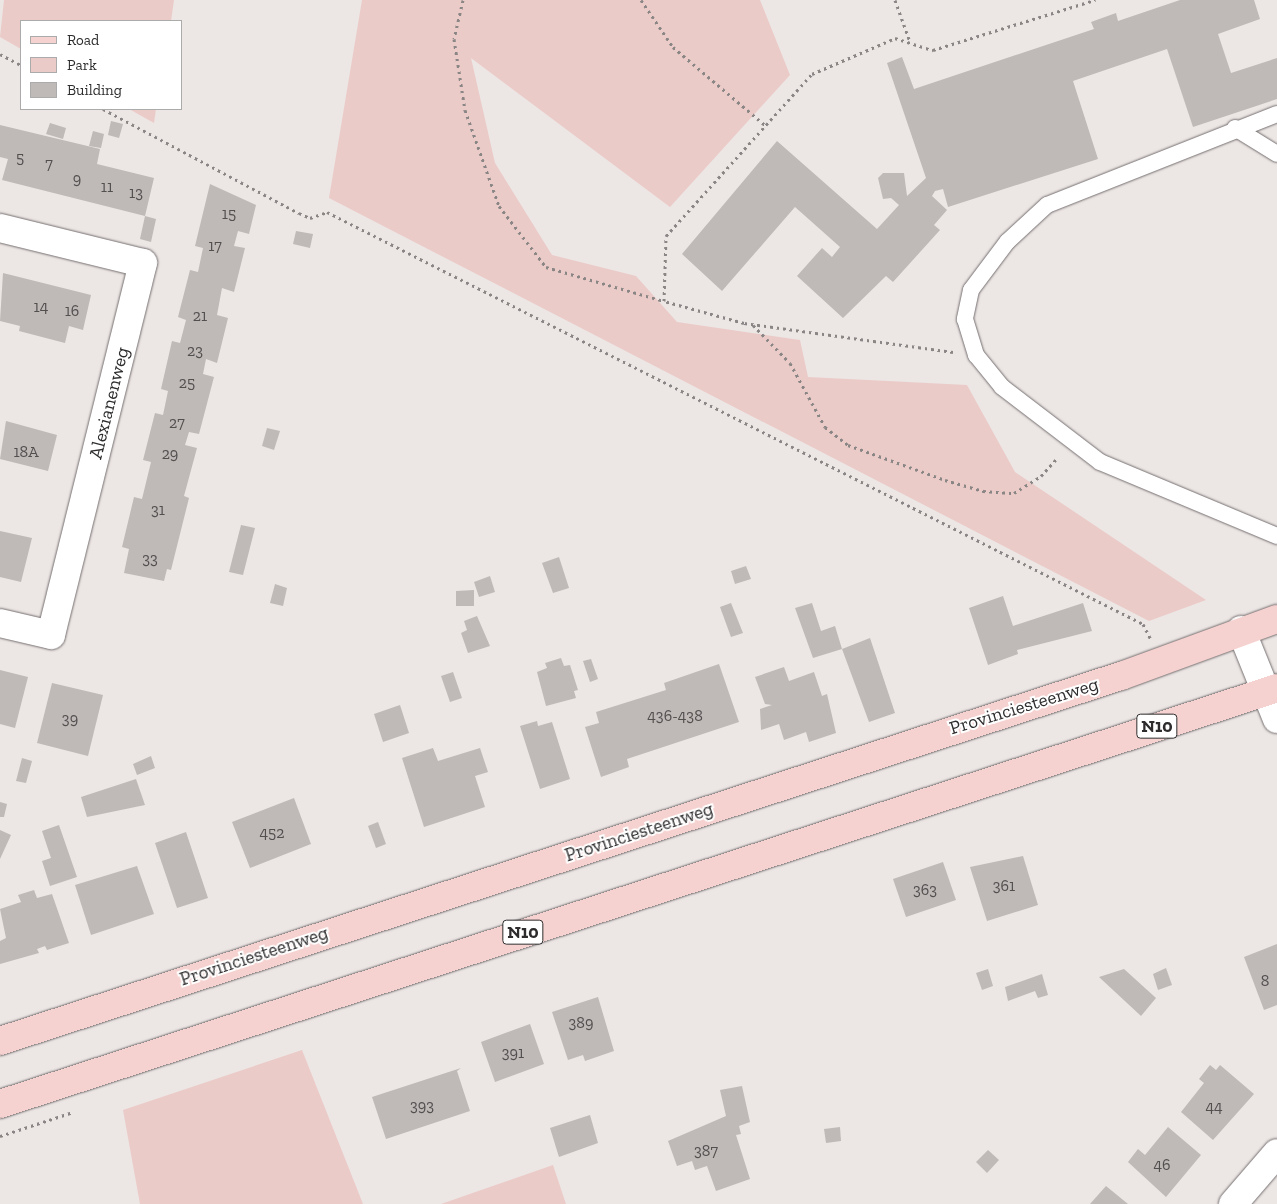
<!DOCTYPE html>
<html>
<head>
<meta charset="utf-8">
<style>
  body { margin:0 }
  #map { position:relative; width:1277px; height:1204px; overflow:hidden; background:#ece6e5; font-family:"Zilla Slab",serif }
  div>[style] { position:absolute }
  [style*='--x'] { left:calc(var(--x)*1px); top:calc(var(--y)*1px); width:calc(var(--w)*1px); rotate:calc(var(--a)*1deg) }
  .green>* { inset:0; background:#ebcbc8 }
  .building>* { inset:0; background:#bfb9b8 }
  .path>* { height:3px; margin-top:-1.5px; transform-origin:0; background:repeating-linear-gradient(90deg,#8a8685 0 2.5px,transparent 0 6.5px) }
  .roads { filter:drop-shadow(0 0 1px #756f6f) drop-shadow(0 0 1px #756f6f) }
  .lane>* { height:16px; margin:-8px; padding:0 8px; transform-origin:8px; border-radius:8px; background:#fff }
  .street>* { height:28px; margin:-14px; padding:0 14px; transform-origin:14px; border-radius:14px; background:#fff }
  .primary>* { height:28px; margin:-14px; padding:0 14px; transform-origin:14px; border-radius:14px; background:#f5d2d0 }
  span { translate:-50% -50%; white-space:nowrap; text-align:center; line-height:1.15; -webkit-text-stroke:4px #fff; paint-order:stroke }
  .number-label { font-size:16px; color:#524f4f }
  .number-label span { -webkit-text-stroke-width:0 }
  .shield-label span { padding:1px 4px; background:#fff; border:1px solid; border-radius:4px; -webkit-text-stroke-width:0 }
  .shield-label { font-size:18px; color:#2e2c2c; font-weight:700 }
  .street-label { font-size:19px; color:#2e2c2c }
  .legend { position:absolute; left:20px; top:20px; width:162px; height:90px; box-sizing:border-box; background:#fff; border:1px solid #ababab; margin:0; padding:6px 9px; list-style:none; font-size:15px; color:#2e2c2c }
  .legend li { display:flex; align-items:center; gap:10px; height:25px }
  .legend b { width:25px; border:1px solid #ababab }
</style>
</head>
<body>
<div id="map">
  <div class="green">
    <i style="clip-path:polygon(4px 0,174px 0,171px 21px,21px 21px,21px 49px,0 37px)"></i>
    <i style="clip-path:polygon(362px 0,760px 0,790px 75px,670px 207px,471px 58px,495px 163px,552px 255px,636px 276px,677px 322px,800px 340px,808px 377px,967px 385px,1015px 472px,1206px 600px,1149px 621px,329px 198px)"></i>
    <i style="clip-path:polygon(129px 109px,156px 109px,154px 123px)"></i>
    <i style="clip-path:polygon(302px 1050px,363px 1204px,140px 1204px,123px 1110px)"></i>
    <i style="clip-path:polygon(553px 1165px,566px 1204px,441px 1204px)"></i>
  </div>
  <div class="building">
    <i style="clip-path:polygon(1180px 0,1254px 0,1260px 19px,1218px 34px,1231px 73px,1277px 58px,1277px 99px,1193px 127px,1167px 49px,1073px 81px,1098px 159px,948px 207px,943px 189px,935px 191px,932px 196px,947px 210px,934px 225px,940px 230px,893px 282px,886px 276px,843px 318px,797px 276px,822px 248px,832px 257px,840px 247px,795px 207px,722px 291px,682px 254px,777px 141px,877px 229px,899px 205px,891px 198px,883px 199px,878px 178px,883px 173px,904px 173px,907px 196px,926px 178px,887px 63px,902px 57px,914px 89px,1094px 29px,1091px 22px,1116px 13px,1118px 21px)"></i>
    <i style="clip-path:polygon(111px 121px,123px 124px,119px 138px,108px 135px)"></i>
    <i style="clip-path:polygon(50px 123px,66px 128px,63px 139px,46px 134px)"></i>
    <i style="clip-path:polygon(0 125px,100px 149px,97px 164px,154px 178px,145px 216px,2px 180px,8px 159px,0 157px)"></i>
    <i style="clip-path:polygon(93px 131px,104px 134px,101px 148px,89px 146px)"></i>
    <i style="clip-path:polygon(210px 184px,256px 205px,249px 234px,238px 231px,234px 246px,245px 248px,234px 292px,222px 288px,217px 315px,228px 318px,217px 363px,206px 359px,203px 374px,214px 377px,199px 434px,189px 432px,185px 445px,197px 448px,184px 496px,189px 498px,171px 570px,167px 569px,164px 581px,124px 573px,129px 549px,122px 547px,134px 497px,142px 499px,151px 462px,143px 460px,155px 413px,163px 415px,168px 391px,161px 389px,172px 341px,180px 343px,186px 320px,178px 317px,190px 270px,198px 272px,203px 248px,195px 246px)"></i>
    <i style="clip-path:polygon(145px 216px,156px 219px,151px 242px,140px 239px)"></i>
    <i style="clip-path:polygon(296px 231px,313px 234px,310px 248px,293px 244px)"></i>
    <i style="clip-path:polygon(3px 273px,91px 295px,83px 330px,69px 326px,65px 343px,19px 331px,20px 326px,0 321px)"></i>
    <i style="clip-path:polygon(6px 421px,57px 435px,48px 471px,0 459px)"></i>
    <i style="clip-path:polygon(267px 428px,280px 431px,274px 450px,262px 446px)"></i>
    <i style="clip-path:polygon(241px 525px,255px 528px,243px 575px,229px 572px)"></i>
    <i style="clip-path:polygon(0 531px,32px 538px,21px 582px,0 577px)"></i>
    <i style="clip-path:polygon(559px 557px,569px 588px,553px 593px,542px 563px)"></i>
    <i style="clip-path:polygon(746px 566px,751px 579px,735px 584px,731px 571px)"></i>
    <i style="clip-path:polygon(490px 576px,495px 592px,479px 597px,474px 582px)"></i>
    <i style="clip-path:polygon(275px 584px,287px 588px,283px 606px,270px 603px)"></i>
    <i style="clip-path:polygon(474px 590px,474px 606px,456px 606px,456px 591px)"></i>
    <i style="clip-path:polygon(1003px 596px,1013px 626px,1083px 603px,1092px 631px,1017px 650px,1018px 654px,988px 665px,969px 608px)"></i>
    <i style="clip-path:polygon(731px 603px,743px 633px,731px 637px,720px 607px)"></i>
    <i style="clip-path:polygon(812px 603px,821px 631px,835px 626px,842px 649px,813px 658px,795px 608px)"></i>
    <i style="clip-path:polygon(477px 616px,490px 646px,468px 653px,461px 633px,467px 630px,464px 621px)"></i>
    <i style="clip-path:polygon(870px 638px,895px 713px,869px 722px,842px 649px)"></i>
    <i style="clip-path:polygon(561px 658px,564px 666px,570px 665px,578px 690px,574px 691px,576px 698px,546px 706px,537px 672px,547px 668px,545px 663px)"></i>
    <i style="clip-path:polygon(591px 659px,598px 679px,590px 682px,583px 661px)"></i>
    <i style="clip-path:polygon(719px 664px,739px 722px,627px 759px,629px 767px,601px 777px,585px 727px,599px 723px,596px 712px,666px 690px,664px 683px)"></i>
    <i style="clip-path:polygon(784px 667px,789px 681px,814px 672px,822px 696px,827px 694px,836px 733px,809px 742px,806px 732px,784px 740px,779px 724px,761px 730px,760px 709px,772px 705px,765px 704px,755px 677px)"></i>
    <i style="clip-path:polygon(0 670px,28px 677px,15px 728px,0 724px)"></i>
    <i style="clip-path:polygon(453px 672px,462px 698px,450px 702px,441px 676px)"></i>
    <i style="clip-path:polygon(52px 683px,103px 695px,88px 756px,37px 743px)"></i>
    <i style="clip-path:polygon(400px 705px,409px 733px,383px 742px,374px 714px)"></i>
    <i style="clip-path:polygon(537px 721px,538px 726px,552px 722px,570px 779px,540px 789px,520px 726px)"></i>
    <i style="clip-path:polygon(433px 748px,438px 761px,480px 748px,488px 772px,475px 776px,485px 807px,424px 827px,402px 758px)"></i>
    <i style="clip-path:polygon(151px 756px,155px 768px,137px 775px,133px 764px)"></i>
    <i style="clip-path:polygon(22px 758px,32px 761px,26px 783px,16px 781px)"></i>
    <i style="clip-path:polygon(136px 779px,145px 805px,87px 817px,81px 797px)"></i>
    <i style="clip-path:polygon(294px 798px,311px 844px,250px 868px,232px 822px)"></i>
    <i style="clip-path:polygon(0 802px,7px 804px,4px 817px,0 817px)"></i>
    <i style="clip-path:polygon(378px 822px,386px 844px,376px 848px,368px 826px)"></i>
    <i style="clip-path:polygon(59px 825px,77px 877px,50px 886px,42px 861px,51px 858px,42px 831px)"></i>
    <i style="clip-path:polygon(0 830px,11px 835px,0 859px)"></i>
    <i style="clip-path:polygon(186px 832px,208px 898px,177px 908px,155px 843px)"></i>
    <i style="clip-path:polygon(1023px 856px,1038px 905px,987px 921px,970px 867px)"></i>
    <i style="clip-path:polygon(943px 862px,956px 900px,906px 917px,893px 879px)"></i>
    <i style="clip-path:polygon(137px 866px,154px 914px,91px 935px,75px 885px)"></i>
    <i style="clip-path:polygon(34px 890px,37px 898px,52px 894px,69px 943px,47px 950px,45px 946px,37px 949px,39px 953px,0 964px,0 941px,6px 938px,0 909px,21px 902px,18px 895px)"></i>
    <i style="clip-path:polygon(1277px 944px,1277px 1005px,1264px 1010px,1244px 957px)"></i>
    <i style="clip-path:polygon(1166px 968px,1172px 985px,1158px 990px,1153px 974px)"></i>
    <i style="clip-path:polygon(988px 969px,993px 986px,982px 990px,976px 973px)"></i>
    <i style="clip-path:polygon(1124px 969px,1156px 998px,1141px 1016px,1099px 977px)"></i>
    <i style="clip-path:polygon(1042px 974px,1048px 995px,1038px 998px,1035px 991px,1008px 1001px,1005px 987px)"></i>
    <i style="clip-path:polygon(598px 997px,614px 1051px,585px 1061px,583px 1055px,568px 1060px,552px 1012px)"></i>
    <i style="clip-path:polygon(530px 1024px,544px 1064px,495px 1082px,481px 1042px)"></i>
    <i style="clip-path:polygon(1210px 1065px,1216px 1070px,1220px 1065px,1254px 1094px,1213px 1140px,1181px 1112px,1204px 1083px,1199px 1079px)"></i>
    <i style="clip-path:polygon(461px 1068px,457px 1071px,470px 1111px,386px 1139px,372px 1097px)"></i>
    <i style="clip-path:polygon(742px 1086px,750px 1122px,739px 1126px,741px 1134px,736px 1135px,750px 1179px,716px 1191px,707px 1166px,695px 1170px,692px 1161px,677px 1166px,668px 1141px,726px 1116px,720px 1090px)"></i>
    <i style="clip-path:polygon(590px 1115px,598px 1143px,559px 1157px,550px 1128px)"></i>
    <i style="clip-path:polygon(840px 1127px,841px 1141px,826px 1143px,824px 1129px)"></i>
    <i style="clip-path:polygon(1168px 1127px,1201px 1155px,1166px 1197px,1128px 1162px,1138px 1149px,1145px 1155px)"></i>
    <i style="clip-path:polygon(988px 1150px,999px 1160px,987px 1173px,976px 1162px)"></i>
    <i style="clip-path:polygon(1106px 1186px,1128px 1204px,1090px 1204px)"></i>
  </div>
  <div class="path">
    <i style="--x:463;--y:0;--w:40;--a:103"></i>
    <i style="--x:454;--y:39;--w:72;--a:81.2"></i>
    <i style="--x:465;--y:110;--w:102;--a:70.5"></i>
    <i style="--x:499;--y:206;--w:77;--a:52.4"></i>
    <i style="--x:546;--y:267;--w:123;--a:16.1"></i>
    <i style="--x:641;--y:0;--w:57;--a:55.8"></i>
    <i style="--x:673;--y:47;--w:122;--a:40.3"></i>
    <i style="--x:895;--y:0;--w:45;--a:70.3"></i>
    <i style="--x:0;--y:54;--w:24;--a:28"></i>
    <i style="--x:103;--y:109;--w:222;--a:28"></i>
    <i style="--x:299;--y:213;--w:12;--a:24"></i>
    <i style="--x:310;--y:218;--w:18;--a:-19"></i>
    <i style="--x:327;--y:212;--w:914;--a:26.79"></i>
    <i style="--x:1143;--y:624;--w:16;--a:63"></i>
    <i style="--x:753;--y:325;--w:53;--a:45.8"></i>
    <i style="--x:790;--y:363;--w:73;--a:61.3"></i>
    <i style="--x:825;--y:427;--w:29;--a:38"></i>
    <i style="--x:848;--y:445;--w:103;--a:19.8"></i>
    <i style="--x:945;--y:480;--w:40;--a:16"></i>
    <i style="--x:983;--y:491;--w:31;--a:4"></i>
    <i style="--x:1014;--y:493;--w:32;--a:-32"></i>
    <i style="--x:1041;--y:476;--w:25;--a:-48"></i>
    <i style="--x:953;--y:352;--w:211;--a:-172.1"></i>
    <i style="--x:744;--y:323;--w:83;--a:-164.6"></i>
    <i style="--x:664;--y:301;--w:65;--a:-88.2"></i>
    <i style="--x:666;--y:236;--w:218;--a:-48"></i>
    <i style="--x:812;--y:74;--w:90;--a:-23.4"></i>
    <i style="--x:895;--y:38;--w:40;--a:18"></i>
    <i style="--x:933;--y:50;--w:170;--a:-17.2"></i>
    <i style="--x:0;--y:1136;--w:77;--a:-18.2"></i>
  </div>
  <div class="roads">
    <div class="lane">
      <i style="--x:1277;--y:114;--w:247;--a:158.4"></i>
      <i style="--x:1047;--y:205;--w:54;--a:137.2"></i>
      <i style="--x:1007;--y:242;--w:60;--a:126.9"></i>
      <i style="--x:971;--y:290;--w:30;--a:102"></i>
      <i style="--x:965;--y:319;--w:38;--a:73"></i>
      <i style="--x:976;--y:355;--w:41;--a:50.9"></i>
      <i style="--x:1002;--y:387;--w:123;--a:37.4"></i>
      <i style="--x:1100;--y:462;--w:192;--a:22.7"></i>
      <i style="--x:1235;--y:128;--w:49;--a:31.8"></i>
    </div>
    <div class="street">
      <i style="--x:0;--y:228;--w:147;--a:13.8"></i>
      <i style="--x:143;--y:263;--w:383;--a:103.9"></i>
      <i style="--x:51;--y:635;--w:52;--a:-166.8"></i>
      <i style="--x:1241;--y:630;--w:96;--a:68"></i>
      <i style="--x:1233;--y:1204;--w:67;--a:-49.2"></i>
    </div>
    <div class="primary">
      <i style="--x:0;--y:1041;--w:1179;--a:-18.04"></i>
      <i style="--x:1121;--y:676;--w:166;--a:-20.1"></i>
      <i style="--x:0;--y:1104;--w:1343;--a:-18.04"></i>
    </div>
  </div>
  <div class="number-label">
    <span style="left:20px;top:158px">5</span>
    <span style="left:49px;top:164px">7</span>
    <span style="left:77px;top:179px">9</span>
    <span style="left:107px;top:187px">11</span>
    <span style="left:136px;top:193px">13</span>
    <span style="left:229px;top:214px">15</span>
    <span style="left:215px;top:246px">17</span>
    <span style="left:41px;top:307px">14</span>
    <span style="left:72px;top:311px">16</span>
    <span style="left:200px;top:316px">21</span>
    <span style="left:195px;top:351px">23</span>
    <span style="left:187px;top:383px">25</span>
    <span style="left:177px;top:423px">27</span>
    <span style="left:26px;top:452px">18A</span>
    <span style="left:170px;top:454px">29</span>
    <span style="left:158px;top:510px">31</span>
    <span style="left:150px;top:559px">33</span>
    <span style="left:675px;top:716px">436-438</span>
    <span style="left:70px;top:719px">39</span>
    <span style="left:272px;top:833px">452</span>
    <span style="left:1004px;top:886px">361</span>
    <span style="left:925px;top:890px">363</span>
    <span style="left:1265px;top:981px">8</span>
    <span style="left:581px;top:1023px">389</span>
    <span style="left:513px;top:1053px">391</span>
    <span style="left:422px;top:1106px">393</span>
    <span style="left:1214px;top:1107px">44</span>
    <span style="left:706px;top:1151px">387</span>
    <span style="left:1162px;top:1165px">46</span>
  </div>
  <div class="shield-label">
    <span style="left:1157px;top:726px">N10</span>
    <span style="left:523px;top:932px">N10</span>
  </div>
  <div class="street-label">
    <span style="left:109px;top:403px;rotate:-76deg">Alexianenweg</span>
    <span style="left:1024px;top:706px;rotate:-17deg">Provinciesteenweg</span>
    <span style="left:639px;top:832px;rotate:-18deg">Provinciesteenweg</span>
    <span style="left:254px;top:956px;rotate:-18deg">Provinciesteenweg</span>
  </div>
  <ul class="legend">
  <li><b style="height:6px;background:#f5d2d0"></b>Road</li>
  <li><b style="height:14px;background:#ebcbc8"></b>Park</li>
  <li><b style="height:14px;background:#bfb9b8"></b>Building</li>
  </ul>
</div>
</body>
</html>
